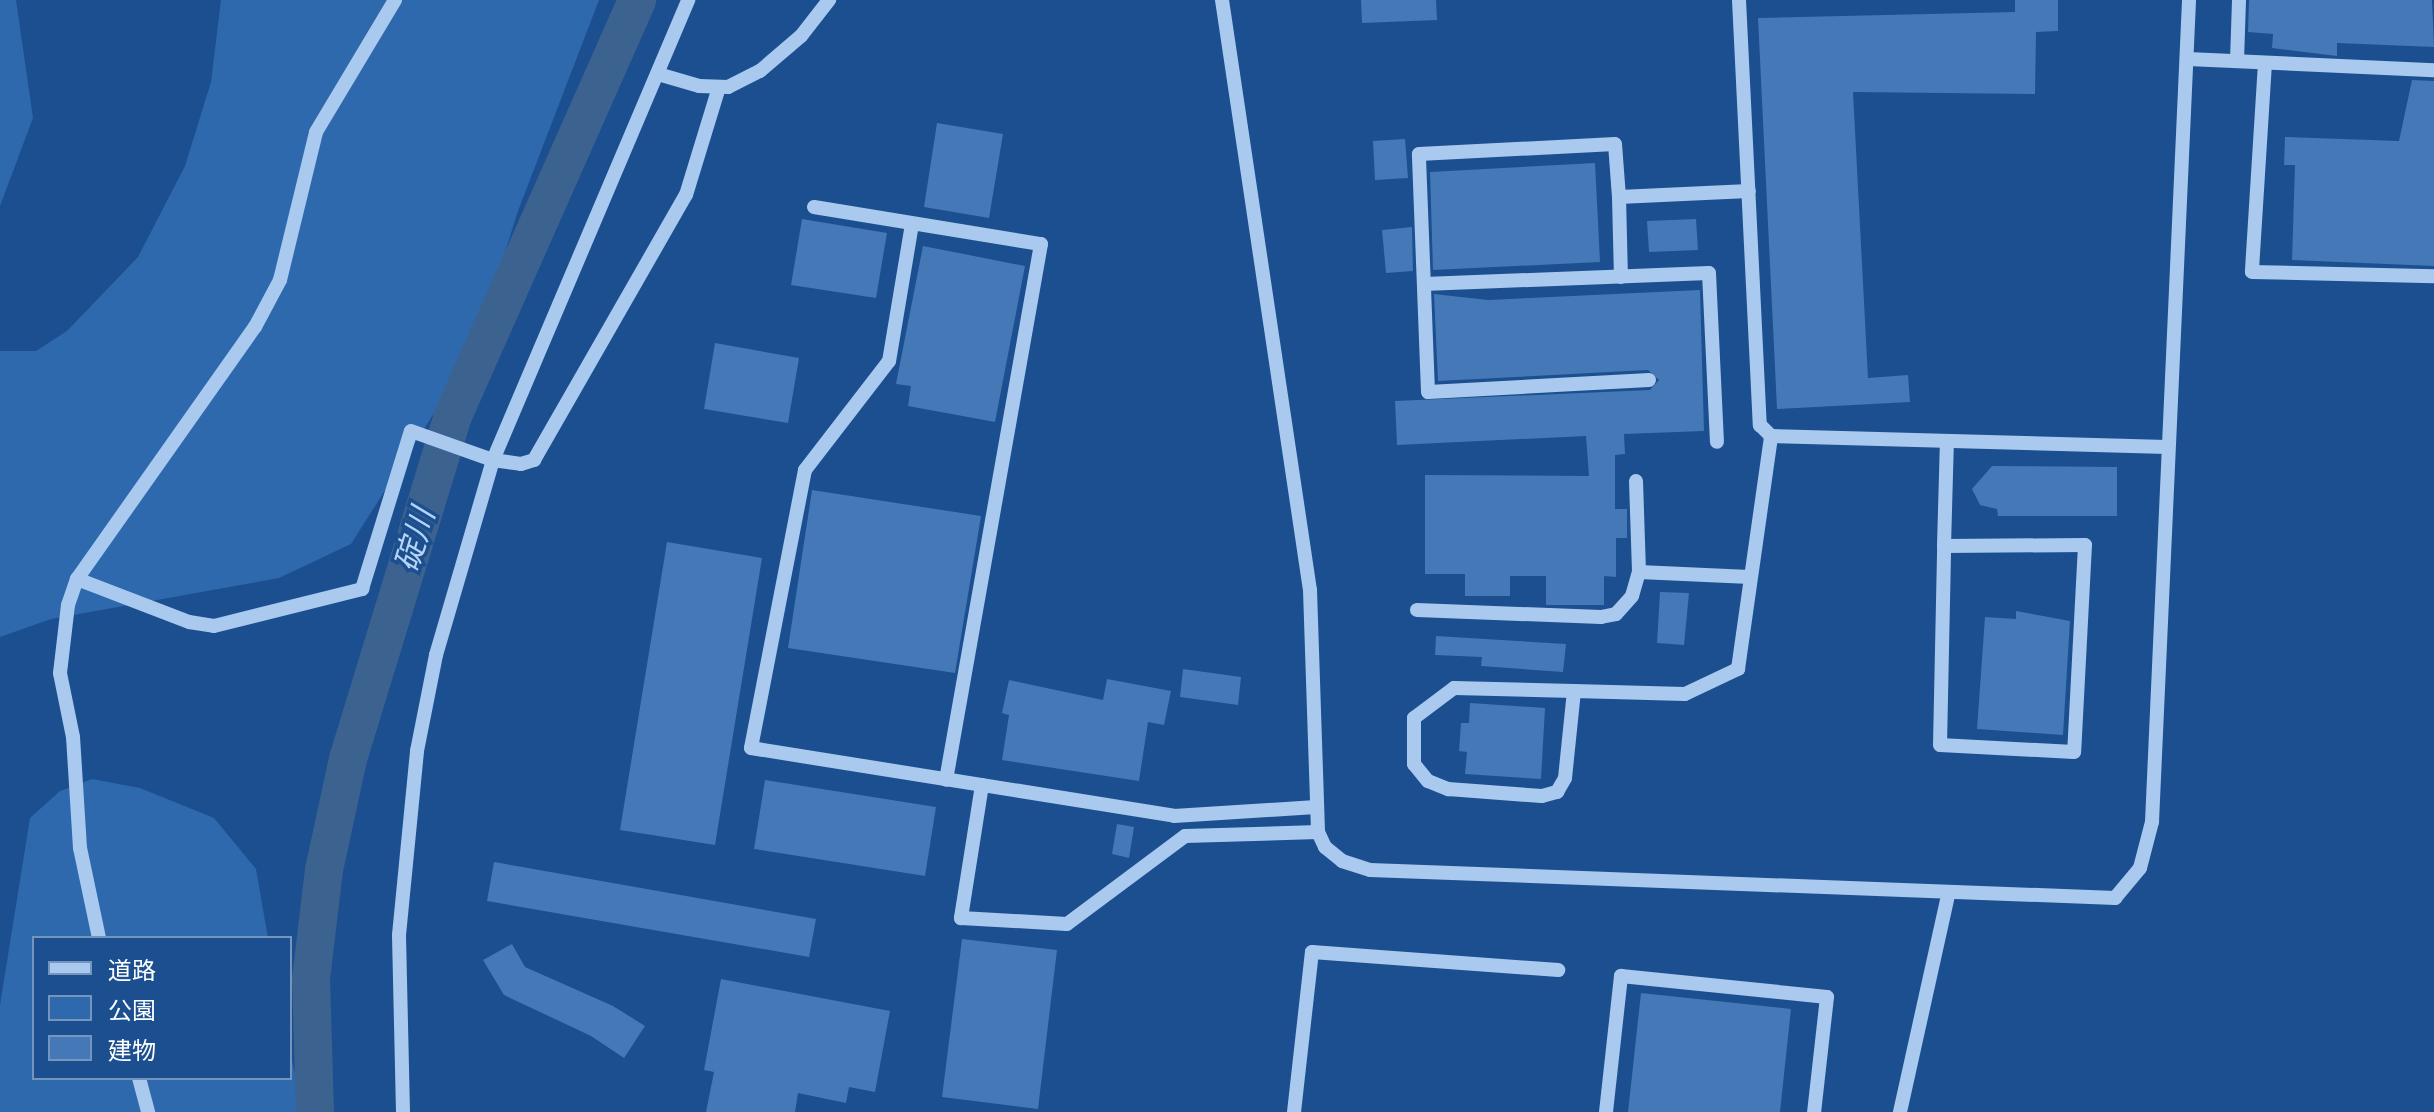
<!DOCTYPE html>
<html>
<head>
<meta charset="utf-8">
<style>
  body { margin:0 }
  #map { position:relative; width:2434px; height:1112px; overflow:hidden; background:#1b4f8f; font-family:"Space Grotesk","Noto Sans JP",sans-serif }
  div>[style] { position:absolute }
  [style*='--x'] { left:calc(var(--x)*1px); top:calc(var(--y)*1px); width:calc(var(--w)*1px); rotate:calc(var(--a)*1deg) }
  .green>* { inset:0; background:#2e69ad }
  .river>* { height:38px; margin:-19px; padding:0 19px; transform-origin:19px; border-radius:19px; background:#3c6290 }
  .building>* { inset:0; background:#4478b7 }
  .minor>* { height:14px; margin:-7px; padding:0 7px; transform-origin:7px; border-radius:7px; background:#a9c9ee }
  span { translate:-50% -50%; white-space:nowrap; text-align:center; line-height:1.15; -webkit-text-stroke:7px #1b4f8f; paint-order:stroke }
  .water-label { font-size:32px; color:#b5d3f5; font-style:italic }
  .legend { position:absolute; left:32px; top:936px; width:260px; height:144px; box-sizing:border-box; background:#1b4f8f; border:2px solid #7695bc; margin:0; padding:10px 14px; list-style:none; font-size:24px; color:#fff }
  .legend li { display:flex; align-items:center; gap:16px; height:40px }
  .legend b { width:40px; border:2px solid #7695bc }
</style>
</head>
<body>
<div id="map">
  <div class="green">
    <i style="clip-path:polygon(0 0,16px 0,33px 118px,0 206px)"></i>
    <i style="clip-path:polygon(221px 0,599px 0,518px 211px,474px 350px,351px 544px,279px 578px,51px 619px,0 637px,0 351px,36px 351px,67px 331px,138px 257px,185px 166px,211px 82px)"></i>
    <i style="clip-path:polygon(92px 779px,140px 788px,214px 818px,256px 869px,268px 938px,34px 938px,34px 1078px,290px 1078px,290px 1052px,304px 1112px,0 1112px,0 1005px,30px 818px,60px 791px)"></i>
  </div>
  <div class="river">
    <i style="--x:315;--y:1112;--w:133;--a:-91.7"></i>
    <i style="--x:311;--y:979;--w:110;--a:-83.2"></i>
    <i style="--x:324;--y:870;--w:114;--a:-77.8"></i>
    <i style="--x:348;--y:759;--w:357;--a:-73"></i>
    <i style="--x:452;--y:418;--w:457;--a:-66.1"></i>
  </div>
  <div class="building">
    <i style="clip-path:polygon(1361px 0,1436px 0,1437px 20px,1362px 23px)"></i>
    <i style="clip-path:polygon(2015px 0,2058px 0,2058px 31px,2036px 32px,2035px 94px,1853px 92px,1868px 378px,1908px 375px,1910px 402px,1777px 409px,1758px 18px,2015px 12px)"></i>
    <i style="clip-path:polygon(2249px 0,2432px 0,2434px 47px,2337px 43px,2337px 56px,2272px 48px,2273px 34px,2248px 32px)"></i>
    <i style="clip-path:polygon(2412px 80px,2434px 81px,2434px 266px,2292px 260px,2295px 165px,2284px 165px,2285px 137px,2399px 141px)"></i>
    <i style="clip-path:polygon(937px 123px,1003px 134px,989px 218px,924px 207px)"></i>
    <i style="clip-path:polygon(1405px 139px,1408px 178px,1375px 180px,1373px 141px)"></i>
    <i style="clip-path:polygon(1595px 163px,1600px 262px,1433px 270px,1430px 172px)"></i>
    <i style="clip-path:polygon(802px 219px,887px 233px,876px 298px,791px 285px)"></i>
    <i style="clip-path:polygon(1696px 219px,1698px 250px,1649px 252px,1647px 221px)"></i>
    <i style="clip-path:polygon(1412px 227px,1413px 271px,1386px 273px,1382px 230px)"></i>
    <i style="clip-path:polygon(923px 246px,1025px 266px,995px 422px,908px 406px,911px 386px,896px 384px)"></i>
    <i style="clip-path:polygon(1700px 290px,1704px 431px,1624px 434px,1625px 454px,1615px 455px,1615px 509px,1627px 509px,1627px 538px,1616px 538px,1616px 577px,1604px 576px,1604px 605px,1546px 605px,1546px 576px,1510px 576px,1510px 596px,1465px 596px,1465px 574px,1425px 574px,1425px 475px,1589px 476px,1586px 436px,1397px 445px,1395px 401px,1650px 390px,1659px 380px,1648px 370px,1438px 381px,1434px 294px,1488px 300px)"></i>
    <i style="clip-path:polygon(715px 343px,799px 358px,788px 423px,704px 409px)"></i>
    <i style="clip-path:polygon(1992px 466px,2117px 467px,2117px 516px,1998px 516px,1997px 509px,1980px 505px,1972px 489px)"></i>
    <i style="clip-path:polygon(812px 490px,981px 516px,955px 673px,788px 648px)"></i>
    <i style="clip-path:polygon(667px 542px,762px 558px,715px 845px,620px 830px)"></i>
    <i style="clip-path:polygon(1660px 592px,1689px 593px,1684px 645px,1657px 643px)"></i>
    <i style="clip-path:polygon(2016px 611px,2070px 621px,2063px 735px,1977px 729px,1985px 617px,2016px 619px)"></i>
    <i style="clip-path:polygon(1436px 636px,1566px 644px,1563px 672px,1481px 666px,1482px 657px,1435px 655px)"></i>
    <i style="clip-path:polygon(1183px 669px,1241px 677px,1238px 705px,1180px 697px)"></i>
    <i style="clip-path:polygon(1107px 679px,1171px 691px,1164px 725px,1148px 722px,1139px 781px,1002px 760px,1009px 715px,1002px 713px,1009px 680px,1103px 700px)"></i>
    <i style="clip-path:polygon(1470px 703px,1545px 708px,1541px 779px,1465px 774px,1467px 752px,1459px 751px,1461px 723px,1469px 723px)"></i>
    <i style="clip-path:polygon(765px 780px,936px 807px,925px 876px,754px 849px)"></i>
    <i style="clip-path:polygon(1117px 824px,1134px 827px,1129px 858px,1112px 854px)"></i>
    <i style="clip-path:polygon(494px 862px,816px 919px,809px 957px,487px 901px)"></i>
    <i style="clip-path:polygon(962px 939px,1057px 950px,1038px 1109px,942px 1097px)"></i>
    <i style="clip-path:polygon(512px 944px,525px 967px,613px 1006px,645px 1026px,624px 1058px,591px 1036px,504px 995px,483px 960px)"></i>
    <i style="clip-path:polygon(721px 979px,890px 1011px,875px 1092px,849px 1087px,846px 1103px,798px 1093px,795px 1112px,706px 1112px,714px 1072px,704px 1070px)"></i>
    <i style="clip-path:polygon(1641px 993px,1791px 1009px,1780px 1112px,1628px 1112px)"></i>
  </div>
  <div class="minor">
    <i style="--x:1222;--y:0;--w:597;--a:81.52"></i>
    <i style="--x:1310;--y:590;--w:242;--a:88.1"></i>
    <i style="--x:1318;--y:832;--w:17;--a:65"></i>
    <i style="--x:1325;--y:847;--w:22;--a:39"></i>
    <i style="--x:1342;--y:861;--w:29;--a:18"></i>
    <i style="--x:1370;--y:870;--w:746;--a:2.15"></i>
    <i style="--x:2115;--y:898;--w:39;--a:-50"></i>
    <i style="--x:2140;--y:868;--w:48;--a:-75.4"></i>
    <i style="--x:2152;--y:822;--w:823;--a:-87.42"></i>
    <i style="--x:1739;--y:0;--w:426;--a:87.2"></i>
    <i style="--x:1760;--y:425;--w:16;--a:45"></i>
    <i style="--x:1771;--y:436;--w:396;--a:1.6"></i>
    <i style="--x:2188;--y:59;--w:246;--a:2.6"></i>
    <i style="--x:2237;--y:61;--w:61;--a:-88.1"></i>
    <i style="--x:2265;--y:63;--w:209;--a:93.6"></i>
    <i style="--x:2252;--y:272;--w:182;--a:1.3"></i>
    <i style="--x:658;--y:74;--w:43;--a:16.3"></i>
    <i style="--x:699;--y:86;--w:29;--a:2"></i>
    <i style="--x:728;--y:87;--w:36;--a:-27"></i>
    <i style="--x:760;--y:71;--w:54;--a:-40.5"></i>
    <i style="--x:801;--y:36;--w:46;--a:-52.1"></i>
    <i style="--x:1619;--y:197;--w:80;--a:88.6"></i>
    <i style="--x:814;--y:207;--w:230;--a:9.3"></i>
    <i style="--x:1041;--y:244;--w:544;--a:100.05"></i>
    <i style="--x:912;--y:224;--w:139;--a:99.5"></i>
    <i style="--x:889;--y:361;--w:138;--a:127.6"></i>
    <i style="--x:805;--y:470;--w:283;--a:101"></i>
    <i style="--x:751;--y:748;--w:428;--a:9.1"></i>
    <i style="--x:1174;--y:816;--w:142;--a:-3.6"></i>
    <i style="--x:1424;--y:284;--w:285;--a:-2.2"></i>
    <i style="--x:1709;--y:273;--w:169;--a:87.3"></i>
    <i style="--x:1649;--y:380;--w:221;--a:176.9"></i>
    <i style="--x:1428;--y:392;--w:238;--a:-92.2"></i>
    <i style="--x:1419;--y:154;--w:196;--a:-2.9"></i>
    <i style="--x:1615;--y:144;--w:53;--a:85.7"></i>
    <i style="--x:1619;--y:197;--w:130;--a:-2.6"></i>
    <i style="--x:1636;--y:481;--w:91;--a:88.1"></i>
    <i style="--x:1639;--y:572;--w:111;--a:2.6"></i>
    <i style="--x:1944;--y:546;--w:141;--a:-0.4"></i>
    <i style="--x:2085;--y:545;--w:207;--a:93"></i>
    <i style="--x:2074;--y:752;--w:134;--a:-177"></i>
    <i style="--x:1940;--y:745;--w:199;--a:-88.8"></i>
    <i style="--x:1944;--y:546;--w:105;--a:-88.4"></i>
    <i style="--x:77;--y:579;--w:120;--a:21"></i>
    <i style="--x:189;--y:622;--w:25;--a:9"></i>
    <i style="--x:214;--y:626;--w:153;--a:-14"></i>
    <i style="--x:362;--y:589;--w:165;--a:-72.8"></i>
    <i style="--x:411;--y:431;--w:87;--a:19.5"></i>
    <i style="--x:493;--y:460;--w:28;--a:8"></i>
    <i style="--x:521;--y:464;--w:14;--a:-17"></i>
    <i style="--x:534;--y:460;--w:305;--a:-60.2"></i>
    <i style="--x:686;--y:195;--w:113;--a:-73"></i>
    <i style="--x:1417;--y:610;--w:184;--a:2.2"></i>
    <i style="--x:1601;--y:617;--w:15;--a:-11"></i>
    <i style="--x:1616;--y:614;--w:24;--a:-48"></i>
    <i style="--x:1632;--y:596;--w:25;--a:-74"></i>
    <i style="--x:1574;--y:691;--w:120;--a:-178.6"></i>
    <i style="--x:1454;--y:688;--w:50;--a:143.1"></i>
    <i style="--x:1414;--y:718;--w:46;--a:90"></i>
    <i style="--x:1414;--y:764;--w:22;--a:51"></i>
    <i style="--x:1428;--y:781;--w:22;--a:22"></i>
    <i style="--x:1448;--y:789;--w:94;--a:4.3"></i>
    <i style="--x:1542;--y:796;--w:16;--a:-15"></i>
    <i style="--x:1557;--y:792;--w:16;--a:-60"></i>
    <i style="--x:1565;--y:778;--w:87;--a:-84.1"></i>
    <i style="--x:1574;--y:691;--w:111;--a:1.5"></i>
    <i style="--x:1685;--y:694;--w:59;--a:-25.3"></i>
    <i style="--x:1738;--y:669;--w:235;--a:-81.9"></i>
    <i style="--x:982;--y:785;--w:135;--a:99"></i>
    <i style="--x:961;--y:918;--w:106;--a:3.2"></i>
    <i style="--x:1067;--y:924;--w:147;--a:-36.7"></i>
    <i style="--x:1185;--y:836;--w:133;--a:-1.7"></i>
    <i style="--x:99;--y:938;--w:92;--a:-101.9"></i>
    <i style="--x:80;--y:848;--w:111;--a:-93.6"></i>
    <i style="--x:73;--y:737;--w:65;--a:-101.5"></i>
    <i style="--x:60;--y:673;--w:68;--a:-83.3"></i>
    <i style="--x:68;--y:605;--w:28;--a:-71"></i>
    <i style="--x:77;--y:579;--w:309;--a:-54.8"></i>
    <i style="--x:255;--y:327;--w:53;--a:-62"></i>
    <i style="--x:280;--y:280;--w:152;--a:-76.3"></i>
    <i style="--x:316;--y:132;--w:154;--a:-59.1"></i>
    <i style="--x:139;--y:1078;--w:35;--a:75"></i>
    <i style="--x:403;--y:1112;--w:177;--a:-91.3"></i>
    <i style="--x:399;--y:935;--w:185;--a:-84.4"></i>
    <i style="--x:417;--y:751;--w:98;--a:-78.8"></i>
    <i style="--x:436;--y:655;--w:203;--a:-73.7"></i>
    <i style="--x:493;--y:460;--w:500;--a:-67"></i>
    <i style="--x:1294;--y:1112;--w:161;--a:-83.6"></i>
    <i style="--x:1312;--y:952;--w:247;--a:4.2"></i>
    <i style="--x:1606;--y:1112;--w:137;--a:-83.7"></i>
    <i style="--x:1621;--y:976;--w:207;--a:5.8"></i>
    <i style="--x:1827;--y:997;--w:116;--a:96.4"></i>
    <i style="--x:1900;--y:1112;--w:222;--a:-77.5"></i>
  </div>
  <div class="water-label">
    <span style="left:415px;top:540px;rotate:-73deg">碇川</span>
  </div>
  <ul class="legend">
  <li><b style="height:10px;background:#a9c9ee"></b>道路</li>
  <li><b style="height:22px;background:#2e69ad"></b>公園</li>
  <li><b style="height:22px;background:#4478b7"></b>建物</li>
  </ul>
</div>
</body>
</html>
